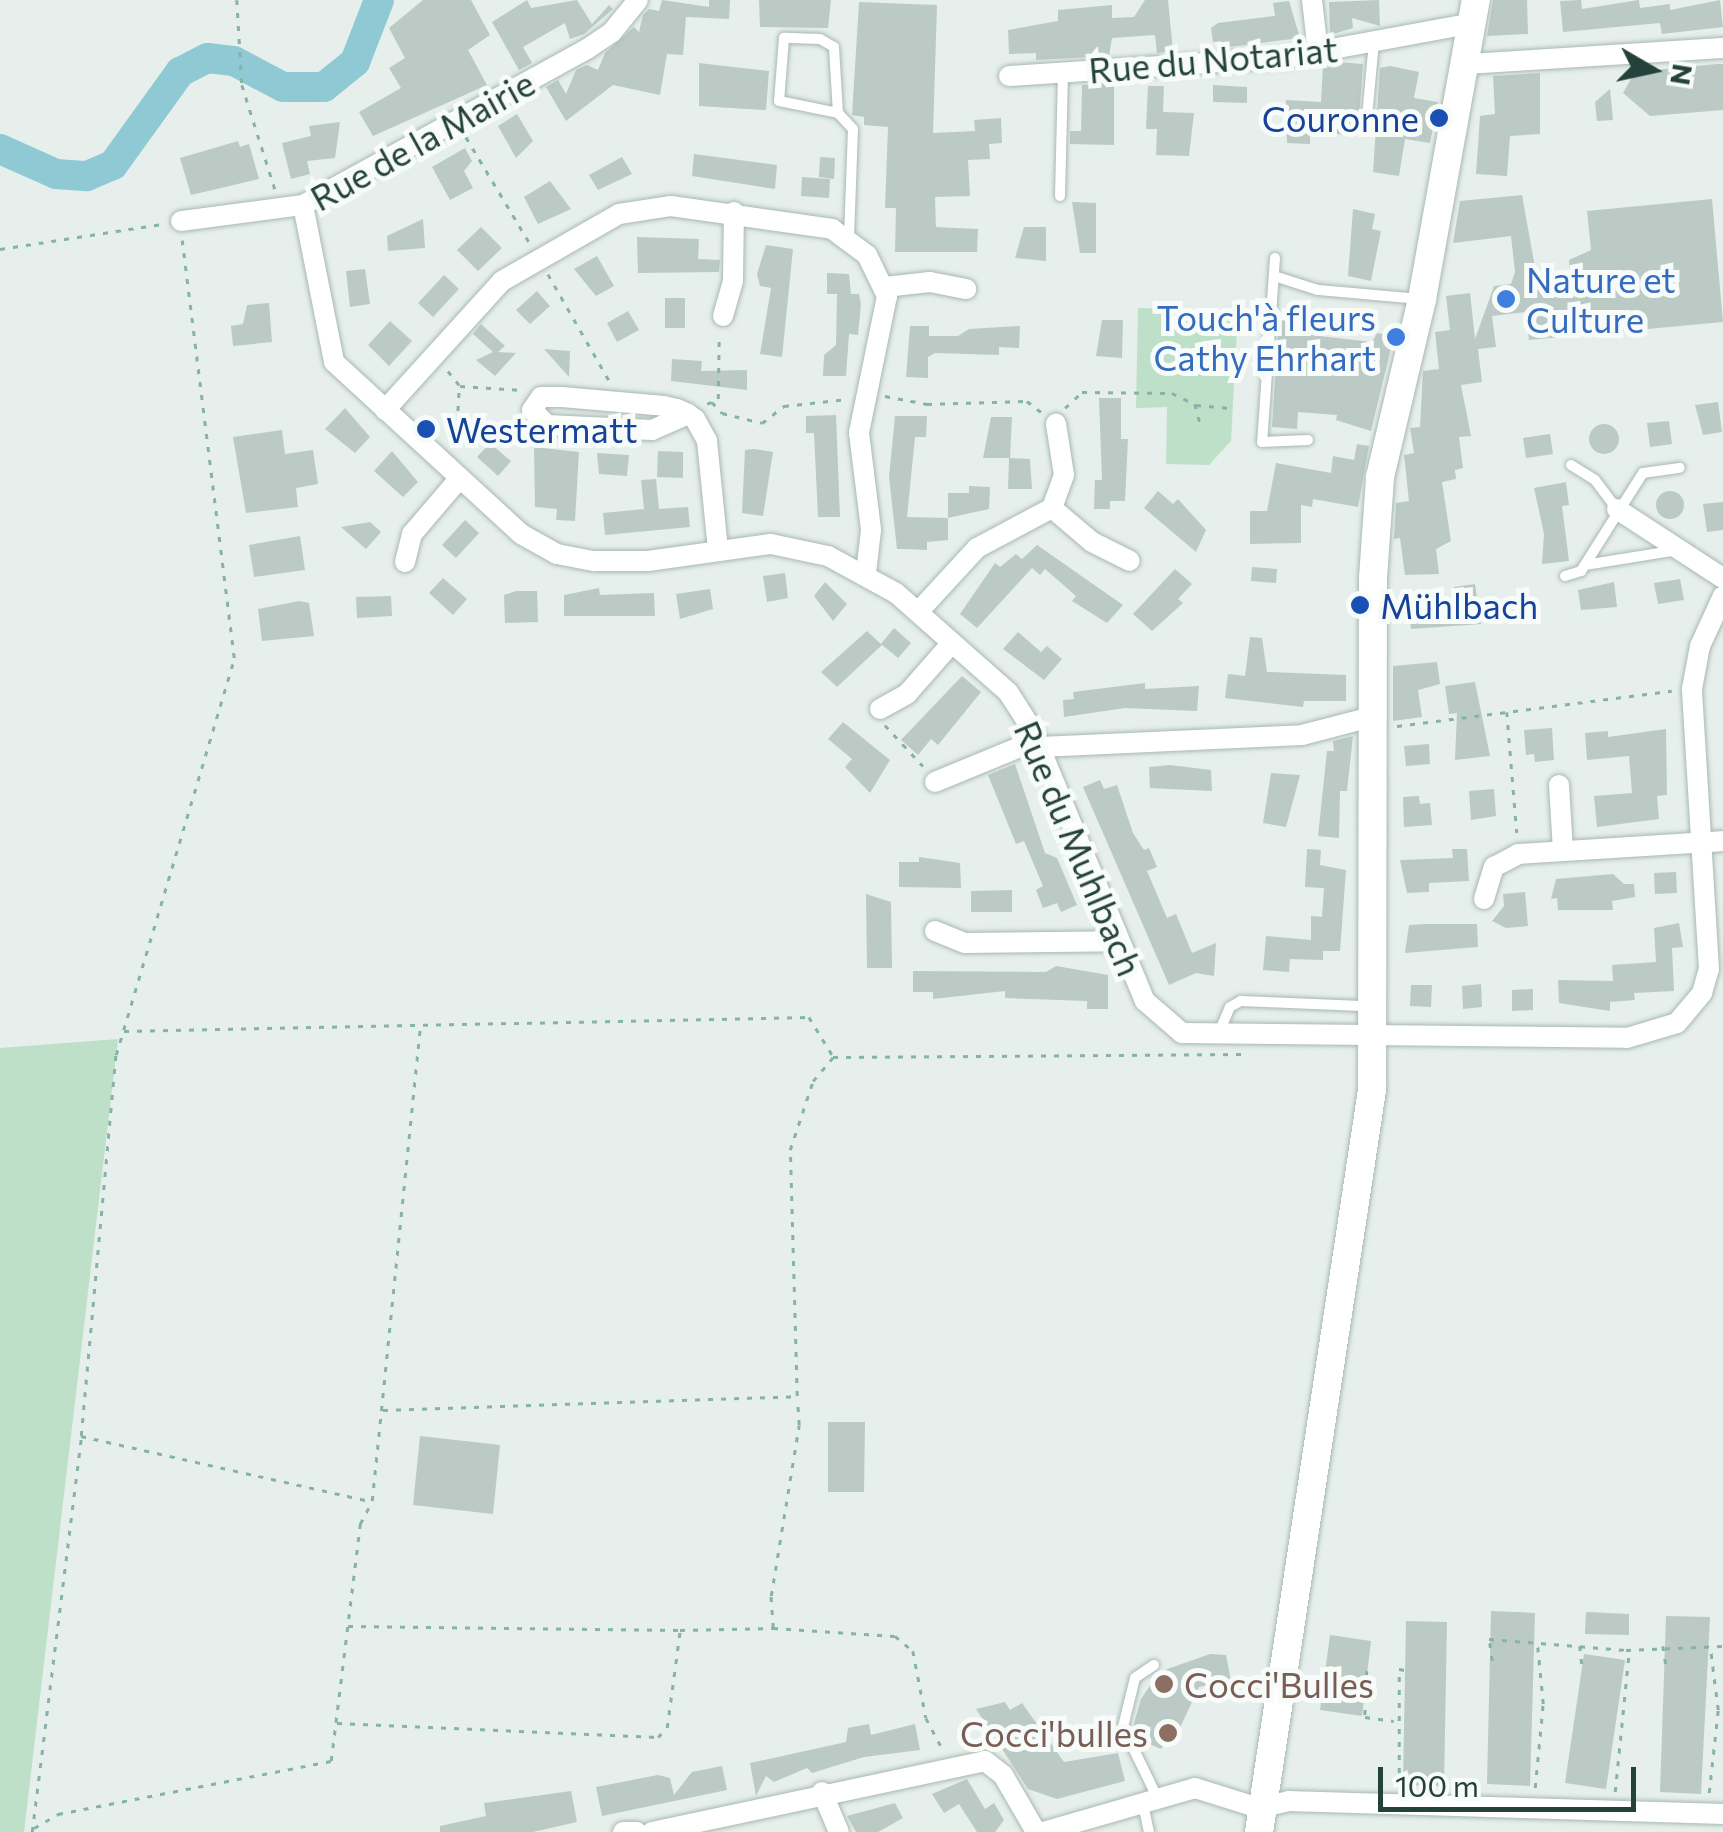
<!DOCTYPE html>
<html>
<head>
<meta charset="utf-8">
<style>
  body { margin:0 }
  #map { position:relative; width:1723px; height:1832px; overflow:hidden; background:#e6efeb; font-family:Commissioner,sans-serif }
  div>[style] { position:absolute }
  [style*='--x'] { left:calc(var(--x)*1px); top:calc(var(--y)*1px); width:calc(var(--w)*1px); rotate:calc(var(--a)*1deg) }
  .green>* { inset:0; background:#bfe0c8 }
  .river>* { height:30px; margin:-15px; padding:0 15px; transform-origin:15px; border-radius:15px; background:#8ec9d4 }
  .building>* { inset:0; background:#bbcac4 }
  .round { border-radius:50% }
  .path>* { height:2.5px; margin-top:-1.25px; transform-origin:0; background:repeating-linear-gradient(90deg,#86b3a5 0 5px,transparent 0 13px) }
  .roads { filter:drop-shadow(0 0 2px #a8b8b2) drop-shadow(0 0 2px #a8b8b2) }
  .lane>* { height:10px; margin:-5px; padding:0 5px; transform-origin:5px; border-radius:5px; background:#fff }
  .street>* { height:20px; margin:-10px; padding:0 10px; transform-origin:10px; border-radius:10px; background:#fff }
  .secondary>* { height:28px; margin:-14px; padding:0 14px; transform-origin:14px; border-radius:14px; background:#fff }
  .dots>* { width:28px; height:28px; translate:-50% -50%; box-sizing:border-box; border:5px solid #f7fbf9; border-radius:50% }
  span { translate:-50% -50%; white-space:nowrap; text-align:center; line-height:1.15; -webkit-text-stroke:10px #f7fbf9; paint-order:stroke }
  .street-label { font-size:35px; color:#24423a }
  .transit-label { font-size:35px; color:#164399 }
  .right { translate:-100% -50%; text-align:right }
  .left { translate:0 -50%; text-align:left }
  .shop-label { font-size:35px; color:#366cbe }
  .education-label { font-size:35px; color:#785e54 }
  .north { position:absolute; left:1603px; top:20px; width:100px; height:100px; -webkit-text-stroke:8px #f7fbf9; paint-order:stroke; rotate:99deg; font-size:28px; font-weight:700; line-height:40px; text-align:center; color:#24423a }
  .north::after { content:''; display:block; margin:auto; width:35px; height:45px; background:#24423a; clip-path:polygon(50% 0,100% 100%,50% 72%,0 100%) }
  .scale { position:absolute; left:1378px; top:1767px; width:258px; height:45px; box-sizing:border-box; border:5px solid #24423a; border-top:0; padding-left:12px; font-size:30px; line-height:35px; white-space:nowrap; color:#24423a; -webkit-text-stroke:8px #f7fbf9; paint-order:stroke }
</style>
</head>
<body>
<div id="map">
  <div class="green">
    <i style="clip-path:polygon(1138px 308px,1238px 311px,1231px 441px,1209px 465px,1166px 464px,1167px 407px,1136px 408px)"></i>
    <i style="clip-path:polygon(118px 1039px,24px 1832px,0 1832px,0 1048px)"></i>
  </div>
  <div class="river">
    <i style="--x:0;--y:149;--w:61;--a:24.1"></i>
    <i style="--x:56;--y:174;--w:31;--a:4"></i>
    <i style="--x:87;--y:176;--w:28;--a:-23"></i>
    <i style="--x:113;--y:165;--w:115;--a:-54.2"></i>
    <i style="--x:180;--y:72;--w:31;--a:-27"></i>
    <i style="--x:208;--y:58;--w:26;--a:7"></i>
    <i style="--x:234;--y:61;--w:55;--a:28"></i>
    <i style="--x:283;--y:87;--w:41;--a:0"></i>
    <i style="--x:324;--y:87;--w:40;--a:-39"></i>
    <i style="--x:355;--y:62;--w:66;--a:-68.8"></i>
  </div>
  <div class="building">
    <i style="clip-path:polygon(423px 0,471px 0,490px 35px,468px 50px,487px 85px,373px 136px,359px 112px,401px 88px,389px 68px,405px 58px,389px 28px)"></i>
    <i style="clip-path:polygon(527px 0,531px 8px,577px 0,592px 24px,609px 5px,613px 9px,584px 34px,570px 39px,565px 23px,523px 47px,532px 63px,519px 70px,492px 22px)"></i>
    <i style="clip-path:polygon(662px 0,709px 7px,709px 0,730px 0,729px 19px,686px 17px,683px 55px,667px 54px,660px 95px,613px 85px,566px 121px,546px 87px,558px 80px,566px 94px,576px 70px,587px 65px,598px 70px,605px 53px,634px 27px,639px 32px,643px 15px,649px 9px,659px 11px)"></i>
    <i style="clip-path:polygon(759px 0,831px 0,828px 28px,760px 27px)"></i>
    <i style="clip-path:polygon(1145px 0,1168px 0,1173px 51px,1157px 53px,1155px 35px,1112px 38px,1109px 56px,1036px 60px,1036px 53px,1009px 54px,1008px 30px,1058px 21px,1058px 10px,1112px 5px,1112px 18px,1134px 17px)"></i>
    <i style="clip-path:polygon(1379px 0,1380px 26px,1352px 18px,1353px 28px,1330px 35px,1329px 2px)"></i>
    <i style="clip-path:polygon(1493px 0,1527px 0,1528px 34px,1487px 36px)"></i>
    <i style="clip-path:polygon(1581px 0,1582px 9px,1639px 0,1640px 8px,1670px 4px,1670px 10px,1720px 0,1723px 27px,1662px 34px,1660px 23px,1563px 32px,1560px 1px)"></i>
    <i style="clip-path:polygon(1289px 1px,1300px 38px,1222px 48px,1221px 41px,1213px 42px,1211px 28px,1218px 23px,1275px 16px,1273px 3px)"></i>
    <i style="clip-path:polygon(859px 2px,937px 5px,933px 133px,975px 131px,974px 120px,1001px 118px,1002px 143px,989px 144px,990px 159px,968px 160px,970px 196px,935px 197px,936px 227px,978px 229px,977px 252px,895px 252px,896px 208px,885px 208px,888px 127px,864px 125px,864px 117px,852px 115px)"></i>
    <i style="clip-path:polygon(1338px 62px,1363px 64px,1359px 119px,1351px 117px,1349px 135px,1310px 132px,1310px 144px,1287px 143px,1286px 100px,1321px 102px,1323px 65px)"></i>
    <i style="clip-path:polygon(699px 63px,769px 71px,766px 110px,699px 106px)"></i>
    <i style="clip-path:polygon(1717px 64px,1723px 64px,1723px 110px,1650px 116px,1623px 93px,1635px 72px)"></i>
    <i style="clip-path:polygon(1390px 66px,1419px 72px,1414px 98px,1438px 102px,1430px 143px,1405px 139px,1399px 176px,1373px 172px,1380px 68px)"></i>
    <i style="clip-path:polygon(1540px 73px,1540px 134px,1510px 136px,1507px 176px,1476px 174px,1480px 116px,1495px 114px,1493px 76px)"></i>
    <i style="clip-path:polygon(1114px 83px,1114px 145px,1070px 144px,1070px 131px,1081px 131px,1082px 85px)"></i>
    <i style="clip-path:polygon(1213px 85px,1247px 87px,1247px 103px,1213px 102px)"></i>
    <i style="clip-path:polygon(1148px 86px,1164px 86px,1163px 112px,1194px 113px,1189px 156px,1156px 155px,1157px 129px,1146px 129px)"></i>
    <i style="clip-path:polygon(1610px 89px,1613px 120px,1597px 121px,1595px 102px)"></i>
    <i style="clip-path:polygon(517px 114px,533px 141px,516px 158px,498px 126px)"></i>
    <i style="clip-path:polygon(340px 122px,335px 158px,307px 161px,310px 174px,291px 179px,282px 143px,311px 136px,309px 126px)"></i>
    <i style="clip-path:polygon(238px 141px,240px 147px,249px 144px,259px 179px,191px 195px,180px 158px)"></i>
    <i style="clip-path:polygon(465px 148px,472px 161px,464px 171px,473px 188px,450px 200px,432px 167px)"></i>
    <i style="clip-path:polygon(694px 154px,777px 165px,775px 189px,692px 176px)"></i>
    <i style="clip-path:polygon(622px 157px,632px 174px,598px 190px,589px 175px)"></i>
    <i style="clip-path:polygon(820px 157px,835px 158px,834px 179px,819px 177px)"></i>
    <i style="clip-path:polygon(802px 177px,830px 179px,829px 198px,801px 196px)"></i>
    <i style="clip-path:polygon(550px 181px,571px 209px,538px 224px,524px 197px)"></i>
    <i style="clip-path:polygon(1522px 195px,1538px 284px,1571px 280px,1569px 260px,1591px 250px,1587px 211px,1712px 199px,1723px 322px,1529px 340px,1526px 312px,1492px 316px,1496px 347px,1478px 349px,1482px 382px,1461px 385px,1471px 436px,1459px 437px,1463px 468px,1455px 470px,1456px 479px,1442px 482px,1451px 541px,1436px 549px,1439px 574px,1405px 575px,1400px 538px,1394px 539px,1396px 503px,1409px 501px,1404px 455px,1414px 453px,1410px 428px,1420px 427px,1423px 371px,1439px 369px,1435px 332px,1450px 330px,1446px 296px,1470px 293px,1475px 339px,1494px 286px,1511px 284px,1515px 272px,1511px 236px,1453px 243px,1460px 201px)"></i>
    <i style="clip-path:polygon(1072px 202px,1096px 203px,1096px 253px,1080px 253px)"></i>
    <i style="clip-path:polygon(1353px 209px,1375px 214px,1372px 229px,1381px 231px,1371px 281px,1348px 276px)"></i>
    <i style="clip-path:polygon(423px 219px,425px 248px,388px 251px,387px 236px)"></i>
    <i style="clip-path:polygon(481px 227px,502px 248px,478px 271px,457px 250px)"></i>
    <i style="clip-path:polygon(1024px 227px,1046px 227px,1046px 261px,1015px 258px)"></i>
    <i style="clip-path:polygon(637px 237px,699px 239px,698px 259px,720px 260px,719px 272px,638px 273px)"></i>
    <i style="clip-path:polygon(766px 245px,793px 249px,782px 357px,760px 354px,771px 288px,760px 286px,757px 274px)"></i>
    <i style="clip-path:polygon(597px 256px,614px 286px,596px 296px,574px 269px)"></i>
    <i style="clip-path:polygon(365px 269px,370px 304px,350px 307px,346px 271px)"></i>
    <i style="clip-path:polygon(827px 273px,849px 274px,851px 294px,859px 294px,861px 304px,858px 335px,849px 334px,846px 376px,823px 376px,824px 355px,836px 345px,837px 294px,827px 294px)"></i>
    <i style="clip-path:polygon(444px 275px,459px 289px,433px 317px,418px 303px)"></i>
    <i style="clip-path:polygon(537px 291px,550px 306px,530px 324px,516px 310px)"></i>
    <i style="clip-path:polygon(665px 298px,685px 298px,685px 328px,665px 328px)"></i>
    <i style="clip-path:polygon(269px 303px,272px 342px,233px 346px,231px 326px,243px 324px,247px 305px)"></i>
    <i style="clip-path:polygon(628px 311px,639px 330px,617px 342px,607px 323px)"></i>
    <i style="clip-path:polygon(1102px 320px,1123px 320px,1122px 358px,1096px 356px)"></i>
    <i style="clip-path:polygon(1279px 320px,1303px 322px,1302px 334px,1372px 342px,1377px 333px,1394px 336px,1371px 431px,1336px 420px,1337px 415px,1298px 412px,1297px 429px,1272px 427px)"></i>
    <i style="clip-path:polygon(390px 321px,412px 341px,389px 366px,368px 345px)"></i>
    <i style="clip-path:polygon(481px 324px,505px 346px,498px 352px,516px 353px,495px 376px,476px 360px,493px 352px,473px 334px)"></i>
    <i style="clip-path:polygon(910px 326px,929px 326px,929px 336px,958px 336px,969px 329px,1020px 326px,1019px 348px,999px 347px,999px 355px,935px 353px,928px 357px,928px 378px,906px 377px)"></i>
    <i style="clip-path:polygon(544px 349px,570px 351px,569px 377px)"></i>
    <i style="clip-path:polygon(672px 359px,702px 361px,701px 371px,747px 370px,747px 390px,671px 381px)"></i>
    <i style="clip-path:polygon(1099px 398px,1121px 398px,1121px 439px,1128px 439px,1125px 501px,1110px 501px,1110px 509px,1094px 509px,1095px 480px,1102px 480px)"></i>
    <i style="clip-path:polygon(1718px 402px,1722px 432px,1703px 435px,1695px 405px)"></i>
    <i style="clip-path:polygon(345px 408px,370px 437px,355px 453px,325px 429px)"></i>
    <i style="clip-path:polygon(836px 415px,840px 517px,818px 517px,814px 433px,806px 433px,806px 416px)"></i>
    <i style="clip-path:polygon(895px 416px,927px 416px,926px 437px,915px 437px,907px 517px,948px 518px,948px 540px,927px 542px,927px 550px,907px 549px,907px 538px,907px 549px,897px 549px,889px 477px)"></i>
    <i style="clip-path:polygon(991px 417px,1012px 417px,1010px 458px,1030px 459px,1032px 489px,1008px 489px,1009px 458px,983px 458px)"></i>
    <i style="clip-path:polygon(1669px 421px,1672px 444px,1650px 447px,1647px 423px)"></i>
    <i class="round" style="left:1589px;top:424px;width:30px;height:30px"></i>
    <i style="clip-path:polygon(282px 430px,285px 454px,313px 450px,318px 484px,296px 488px,298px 507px,246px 513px,233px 437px)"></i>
    <i style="clip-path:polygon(1550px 434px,1553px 454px,1526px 458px,1523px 438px)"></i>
    <i style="clip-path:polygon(490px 443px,511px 461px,498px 476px,477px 457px)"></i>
    <i style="clip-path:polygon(1357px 444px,1369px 446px,1358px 507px,1313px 499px,1312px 507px,1301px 505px,1301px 543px,1250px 544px,1250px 511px,1267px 511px,1276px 463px,1331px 473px,1333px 456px,1354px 460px)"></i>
    <i style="clip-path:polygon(534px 447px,579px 452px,575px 521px,556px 520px,557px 509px,535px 507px)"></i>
    <i style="clip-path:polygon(754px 449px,773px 452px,763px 516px,742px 513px,745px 450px)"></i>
    <i style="clip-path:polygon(392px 451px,418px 482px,403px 497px,374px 471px)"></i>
    <i style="clip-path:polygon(658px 451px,683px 452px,683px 478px,657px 477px)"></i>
    <i style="clip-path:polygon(597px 453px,629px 455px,627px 476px,599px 474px)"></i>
    <i style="clip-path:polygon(656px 479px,659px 509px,688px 507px,690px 527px,605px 535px,603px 513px,644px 509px,641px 480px)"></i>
    <i style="clip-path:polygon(1566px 482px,1569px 505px,1562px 506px,1569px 561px,1542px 564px,1544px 534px,1534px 488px)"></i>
    <i style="clip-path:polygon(969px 486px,990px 487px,989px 509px,948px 518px,948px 493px,969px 493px)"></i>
    <i style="clip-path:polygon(1158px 491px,1173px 504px,1178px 499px,1206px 530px,1196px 552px,1144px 508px)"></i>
    <i class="round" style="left:1656px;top:491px;width:28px;height:28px"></i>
    <i style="clip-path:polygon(1723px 502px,1723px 530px,1707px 532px,1703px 504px)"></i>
    <i style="clip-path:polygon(465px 520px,479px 533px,456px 558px,442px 545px)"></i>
    <i style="clip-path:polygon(370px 522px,381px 532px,366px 549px,341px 527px)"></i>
    <i style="clip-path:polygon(300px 536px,305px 570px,254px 577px,249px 545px)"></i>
    <i style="clip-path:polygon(1037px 545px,1123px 605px,1107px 623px,1072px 601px,1076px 596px,1045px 569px,1040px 575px,1032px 568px,977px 628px,960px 614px,995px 563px,1000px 567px,1016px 554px,1022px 559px)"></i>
    <i style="clip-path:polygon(1252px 567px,1277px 569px,1276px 583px,1251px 581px)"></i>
    <i style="clip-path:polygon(1175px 569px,1192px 584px,1178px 599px,1183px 603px,1152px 631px,1133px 614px)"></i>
    <i style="clip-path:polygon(785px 573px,788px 598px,767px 602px,763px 576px)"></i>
    <i style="clip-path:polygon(443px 578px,467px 599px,453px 615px,429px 593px)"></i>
    <i style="clip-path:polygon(1680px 579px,1684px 600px,1658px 604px,1654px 583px)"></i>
    <i style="clip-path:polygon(825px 582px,847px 604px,833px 621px,814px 596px)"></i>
    <i style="clip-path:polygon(1614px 582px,1617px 607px,1581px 610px,1578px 590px)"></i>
    <i style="clip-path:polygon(1475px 584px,1481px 624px,1411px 629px,1408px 605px,1456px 599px,1454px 587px)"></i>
    <i style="clip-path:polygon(599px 588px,600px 595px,654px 593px,655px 616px,564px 616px,564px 595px)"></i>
    <i style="clip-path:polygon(710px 589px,713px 609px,680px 619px,676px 594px)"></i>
    <i style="clip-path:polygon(516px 591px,537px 591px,538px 622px,505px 623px,504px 595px)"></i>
    <i style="clip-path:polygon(391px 596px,392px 616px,357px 618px,356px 597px)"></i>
    <i style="clip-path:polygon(299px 601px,309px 603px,314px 636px,262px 641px,258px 609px)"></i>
    <i style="clip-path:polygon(894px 628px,911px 643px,898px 658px,881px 644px)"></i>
    <i style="clip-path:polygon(867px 631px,882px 645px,837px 687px,821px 672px)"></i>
    <i style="clip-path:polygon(1018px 632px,1041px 652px,1047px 646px,1062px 659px,1044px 680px,1003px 649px)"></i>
    <i style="clip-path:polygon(1250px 637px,1262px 638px,1267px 672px,1346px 675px,1346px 701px,1304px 701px,1303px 707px,1225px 698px,1228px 674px,1245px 676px)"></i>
    <i style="clip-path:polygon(1437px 662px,1440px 684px,1418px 690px,1422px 717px,1393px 721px,1393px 666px)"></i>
    <i style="clip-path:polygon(962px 676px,981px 692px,938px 745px,931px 739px,918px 755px,901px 740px)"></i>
    <i style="clip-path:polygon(1475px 682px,1490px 756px,1455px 760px,1457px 713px,1449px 714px,1445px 686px)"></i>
    <i style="clip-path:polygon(1145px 683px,1145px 689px,1199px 686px,1197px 711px,1125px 708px,1064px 717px,1063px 700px,1074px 699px,1073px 692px)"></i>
    <i style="clip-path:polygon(843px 722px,890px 760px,870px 793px,845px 767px,852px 759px,828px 739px)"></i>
    <i style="clip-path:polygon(1552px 728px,1554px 760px,1535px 762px,1534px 754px,1526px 755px,1524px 730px)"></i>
    <i style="clip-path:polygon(1666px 729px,1667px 795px,1657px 796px,1659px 819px,1597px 827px,1594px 796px,1632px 793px,1629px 756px,1587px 760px,1585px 733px,1608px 731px,1608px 737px)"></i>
    <i style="clip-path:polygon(1353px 736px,1347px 791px,1340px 791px,1339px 838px,1318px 836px,1327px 751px,1334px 751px,1333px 741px)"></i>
    <i style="clip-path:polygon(1429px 744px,1430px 764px,1406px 766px,1404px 746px)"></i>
    <i style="clip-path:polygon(1015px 764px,1045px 853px,1057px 858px,1077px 905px,1061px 912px,1057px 903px,1043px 908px,1036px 890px,1043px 886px,1024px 841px,1016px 844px,988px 775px)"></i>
    <i style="clip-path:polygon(1170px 765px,1211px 770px,1212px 791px,1150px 788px,1149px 767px)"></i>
    <i style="clip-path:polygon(1271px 773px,1300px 775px,1286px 827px,1263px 823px)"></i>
    <i style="clip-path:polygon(1100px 780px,1104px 789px,1117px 785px,1133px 833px,1144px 850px,1149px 848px,1157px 867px,1147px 871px,1167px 918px,1176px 914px,1192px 953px,1216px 943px,1214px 976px,1196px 973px,1169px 985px,1083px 787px)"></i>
    <i style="clip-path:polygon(1494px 789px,1496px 816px,1471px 820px,1469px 791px)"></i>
    <i style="clip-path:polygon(1419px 796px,1420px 804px,1430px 803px,1432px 825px,1404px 827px,1403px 797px)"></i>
    <i style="clip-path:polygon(1307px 849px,1321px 850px,1320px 865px,1346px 870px,1340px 951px,1323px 951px,1323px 960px,1290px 959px,1289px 972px,1263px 970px,1266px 936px,1311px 940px,1311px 916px,1322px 917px,1324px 888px,1305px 887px)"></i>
    <i style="clip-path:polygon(1452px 849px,1467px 849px,1469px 881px,1429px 883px,1429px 892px,1407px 893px,1400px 860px,1453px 858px)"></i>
    <i style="clip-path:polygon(919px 857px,960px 863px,961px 888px,899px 887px,899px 862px,919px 862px)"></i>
    <i style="clip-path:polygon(1676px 872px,1677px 893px,1655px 894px,1654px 873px)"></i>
    <i style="clip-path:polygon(1613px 874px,1624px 884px,1634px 884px,1635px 897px,1612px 901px,1613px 910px,1558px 910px,1557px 898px,1551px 899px,1556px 879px)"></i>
    <i style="clip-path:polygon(1012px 890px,1012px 912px,971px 912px,971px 891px)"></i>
    <i style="clip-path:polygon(1525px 892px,1528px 926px,1506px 928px,1492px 921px,1504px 906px,1503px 894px)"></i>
    <i style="clip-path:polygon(866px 894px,891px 902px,892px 968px,867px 968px)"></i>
    <i style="clip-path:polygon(1679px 923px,1683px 947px,1672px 948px,1674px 991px,1634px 993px,1635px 1000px,1610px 1002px,1610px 1011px,1559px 1003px,1558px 980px,1613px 981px,1612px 965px,1656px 962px,1654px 928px)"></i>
    <i style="clip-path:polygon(1425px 924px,1477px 924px,1478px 947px,1405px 953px,1409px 925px)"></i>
    <i style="clip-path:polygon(1056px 966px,1108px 975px,1108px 1009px,1087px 1009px,1087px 1001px,1005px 998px,1005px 991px,933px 999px,933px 992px,913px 992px,913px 971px,1046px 972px)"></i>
    <i style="clip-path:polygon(1481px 984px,1482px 1007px,1463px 1009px,1462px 986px)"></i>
    <i style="clip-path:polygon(1411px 985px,1432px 985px,1431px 1007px,1410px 1006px)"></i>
    <i style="clip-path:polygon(1533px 989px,1533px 1010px,1512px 1011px,1512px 990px)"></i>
    <i style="clip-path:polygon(828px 1422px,865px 1422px,864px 1492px,828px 1492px)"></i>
    <i style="clip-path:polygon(420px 1436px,500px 1445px,493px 1514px,413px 1505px)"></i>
    <i style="clip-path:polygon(1491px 1611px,1535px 1613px,1530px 1786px,1487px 1784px)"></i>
    <i style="clip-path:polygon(1586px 1612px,1629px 1614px,1629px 1635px,1585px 1634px)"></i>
    <i style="clip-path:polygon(1666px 1616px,1710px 1617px,1701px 1794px,1660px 1792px)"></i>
    <i style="clip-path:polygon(1406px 1621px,1447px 1622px,1444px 1786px,1403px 1785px)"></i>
    <i style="clip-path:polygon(1330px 1635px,1371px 1641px,1362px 1716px,1320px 1710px)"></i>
    <i style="clip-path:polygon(1210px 1654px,1226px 1655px,1231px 1681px,1199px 1687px,1172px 1745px,1165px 1742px,1161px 1749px,1138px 1739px,1142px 1731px,1133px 1727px,1141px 1699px,1159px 1672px)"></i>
    <i style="clip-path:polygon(1584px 1654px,1625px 1660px,1606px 1789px,1565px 1783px)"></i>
    <i style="clip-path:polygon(1005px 1702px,1010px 1710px,1022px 1703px,1064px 1762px,1118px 1753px,1125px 1781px,1057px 1799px,1028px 1789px,976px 1709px)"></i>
    <i style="clip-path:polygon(869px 1724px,871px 1735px,915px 1724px,920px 1750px,864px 1757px,812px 1773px,807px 1768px,774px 1782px,766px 1776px,756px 1796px,750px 1763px,846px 1742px,848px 1728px)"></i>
    <i style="clip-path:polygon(722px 1766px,727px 1790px,602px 1816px,596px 1787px,658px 1775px,670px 1778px,674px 1795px,692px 1772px)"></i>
    <i style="clip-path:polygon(967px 1779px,985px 1809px,994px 1803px,1004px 1820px,995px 1832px,977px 1832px,959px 1804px,944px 1813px,932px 1794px)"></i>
    <i style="clip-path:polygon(571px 1791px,577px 1822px,533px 1832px,440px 1832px,440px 1826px,486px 1816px,484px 1803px)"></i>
    <i style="clip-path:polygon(895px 1803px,903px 1818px,878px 1832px,856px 1832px,847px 1816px)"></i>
  </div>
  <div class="path">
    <i style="--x:237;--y:0;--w:85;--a:86.6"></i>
    <i style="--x:242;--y:85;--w:112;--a:72.4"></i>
    <i style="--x:466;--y:137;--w:122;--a:59"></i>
    <i style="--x:0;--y:249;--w:164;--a:-8.8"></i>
    <i style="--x:548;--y:274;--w:122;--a:60.1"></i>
    <i style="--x:448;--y:371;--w:19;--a:51"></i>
    <i style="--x:460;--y:386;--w:62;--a:3.7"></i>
    <i style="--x:885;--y:396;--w:43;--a:10.8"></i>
    <i style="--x:927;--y:404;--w:100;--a:-1.7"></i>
    <i style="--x:1027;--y:401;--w:18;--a:38"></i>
    <i style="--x:712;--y:402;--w:15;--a:48"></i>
    <i style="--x:722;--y:413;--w:41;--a:14"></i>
    <i style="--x:762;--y:423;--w:28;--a:-38"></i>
    <i style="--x:784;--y:406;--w:64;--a:-6.2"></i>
    <i style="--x:707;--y:404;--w:12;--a:-24"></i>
    <i style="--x:718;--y:399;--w:65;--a:-89.1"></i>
    <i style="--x:1196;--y:405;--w:34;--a:5"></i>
    <i style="--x:1065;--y:408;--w:23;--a:-43"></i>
    <i style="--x:1082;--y:392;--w:90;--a:0.6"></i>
    <i style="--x:1172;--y:393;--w:25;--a:26"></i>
    <i style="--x:1195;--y:404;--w:23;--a:75"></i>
    <i style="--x:457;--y:424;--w:37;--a:-87"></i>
    <i style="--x:448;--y:438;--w:15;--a:-53"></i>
    <i style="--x:457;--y:426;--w:67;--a:0.9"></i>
    <i style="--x:1507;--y:712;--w:121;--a:85.3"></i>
    <i style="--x:885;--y:725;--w:56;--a:47.2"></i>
    <i style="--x:1397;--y:726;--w:277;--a:-7.3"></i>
    <i style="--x:124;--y:1031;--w:685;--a:-1.17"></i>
    <i style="--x:809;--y:1017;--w:46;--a:58.4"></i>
    <i style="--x:383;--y:1410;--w:414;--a:-1.9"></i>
    <i style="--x:797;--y:1396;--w:246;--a:-91.6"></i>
    <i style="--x:790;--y:1150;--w:73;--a:-71.6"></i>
    <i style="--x:813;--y:1081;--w:31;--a:-50"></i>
    <i style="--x:833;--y:1057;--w:413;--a:-0.4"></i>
    <i style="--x:81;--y:1436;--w:296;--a:12.7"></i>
    <i style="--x:348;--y:1626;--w:332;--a:0.7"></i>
    <i style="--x:773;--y:1628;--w:122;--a:3.8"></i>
    <i style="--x:895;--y:1636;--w:23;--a:40"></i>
    <i style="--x:913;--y:1651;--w:68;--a:79"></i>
    <i style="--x:926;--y:1718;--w:36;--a:62"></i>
    <i style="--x:1580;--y:1646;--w:19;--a:84"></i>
    <i style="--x:1663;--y:1646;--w:19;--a:81"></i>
    <i style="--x:1492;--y:1661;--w:22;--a:-98"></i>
    <i style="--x:1489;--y:1639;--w:137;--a:4.6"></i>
    <i style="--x:1626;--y:1650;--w:97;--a:-2.4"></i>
    <i style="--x:1367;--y:1671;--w:46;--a:92.5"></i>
    <i style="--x:1365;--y:1717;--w:29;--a:8"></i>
    <i style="--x:337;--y:1723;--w:321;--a:2.5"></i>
    <i style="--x:658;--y:1737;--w:13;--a:-45"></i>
    <i style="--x:667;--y:1728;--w:99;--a:-82.4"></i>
    <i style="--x:680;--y:1630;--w:93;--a:-1.2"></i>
    <i style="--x:773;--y:1628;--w:32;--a:-94"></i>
    <i style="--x:771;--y:1596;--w:173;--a:-80.7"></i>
    <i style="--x:799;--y:1425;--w:26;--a:-94"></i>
    <i style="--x:1399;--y:1786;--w:117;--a:-90"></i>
    <i style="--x:1399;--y:1669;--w:6;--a:9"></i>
    <i style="--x:1535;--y:1788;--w:84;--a:-84.6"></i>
    <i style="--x:1543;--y:1704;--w:62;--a:-95.5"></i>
    <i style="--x:1615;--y:1792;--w:142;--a:-84.3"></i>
    <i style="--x:1709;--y:1793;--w:83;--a:-83.8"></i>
    <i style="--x:1718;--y:1710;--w:64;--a:-97.2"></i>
    <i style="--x:34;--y:1828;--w:28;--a:-30"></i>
    <i style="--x:58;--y:1814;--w:278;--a:-11"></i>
    <i style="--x:331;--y:1761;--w:239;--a:-83"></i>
    <i style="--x:360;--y:1524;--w:26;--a:-62"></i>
    <i style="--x:372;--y:1501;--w:478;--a:-84.2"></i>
    <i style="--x:32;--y:1832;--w:399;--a:-82.9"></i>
    <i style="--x:81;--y:1436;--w:383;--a:-84.8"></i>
    <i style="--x:116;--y:1055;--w:414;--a:-73.4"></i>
    <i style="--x:234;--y:658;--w:421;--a:-97.1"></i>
  </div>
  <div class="roads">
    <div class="lane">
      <i style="--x:838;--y:113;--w:66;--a:-93.5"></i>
      <i style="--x:834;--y:47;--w:16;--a:-150"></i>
      <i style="--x:820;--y:39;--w:36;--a:-178"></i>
      <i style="--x:784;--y:38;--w:63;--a:94.5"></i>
      <i style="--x:779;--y:101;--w:60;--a:11.5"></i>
      <i style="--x:838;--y:113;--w:22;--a:47"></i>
      <i style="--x:853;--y:129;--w:109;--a:92.1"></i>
      <i style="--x:1367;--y:117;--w:75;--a:-84.7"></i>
      <i style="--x:1060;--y:196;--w:123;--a:-88.6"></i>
      <i style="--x:1275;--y:258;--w:184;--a:94"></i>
      <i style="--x:1262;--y:442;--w:46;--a:-2.5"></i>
      <i style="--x:1274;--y:276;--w:46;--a:17.7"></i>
      <i style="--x:1318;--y:290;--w:103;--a:5"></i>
      <i style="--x:1571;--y:465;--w:28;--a:32"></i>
      <i style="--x:1595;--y:480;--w:36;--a:53"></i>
      <i style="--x:1585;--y:565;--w:94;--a:-9.2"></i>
      <i style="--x:1565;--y:576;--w:17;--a:-17"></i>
      <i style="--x:1581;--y:571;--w:116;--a:-57.7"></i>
      <i style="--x:1643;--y:473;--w:37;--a:-8"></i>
      <i style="--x:1218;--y:1035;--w:30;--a:-67"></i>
      <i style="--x:1230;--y:1007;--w:13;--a:-29"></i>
      <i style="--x:1241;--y:1001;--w:121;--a:2.4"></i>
      <i style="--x:1154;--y:1665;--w:23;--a:146"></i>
      <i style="--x:1135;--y:1678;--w:50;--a:103.8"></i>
      <i style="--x:1123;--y:1727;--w:80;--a:64.1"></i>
      <i style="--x:1143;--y:1804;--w:29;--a:78"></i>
    </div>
    <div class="street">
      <i style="--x:1312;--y:0;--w:53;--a:83.5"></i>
      <i style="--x:1468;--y:64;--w:256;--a:-3.6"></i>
      <i style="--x:1009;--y:76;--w:275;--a:-3.8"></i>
      <i style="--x:1283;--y:58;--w:194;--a:-10.4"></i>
      <i style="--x:303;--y:205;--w:160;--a:78.8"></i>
      <i style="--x:334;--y:362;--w:254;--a:42.6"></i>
      <i style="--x:521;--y:534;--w:41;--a:29.1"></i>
      <i style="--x:557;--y:554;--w:38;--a:11"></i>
      <i style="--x:594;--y:561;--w:54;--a:0"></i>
      <i style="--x:648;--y:561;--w:124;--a:-7.9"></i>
      <i style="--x:771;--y:544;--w:58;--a:11.9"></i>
      <i style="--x:828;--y:556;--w:77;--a:28.6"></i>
      <i style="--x:896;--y:593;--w:149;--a:41.5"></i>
      <i style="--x:1008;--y:692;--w:46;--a:57.3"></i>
      <i style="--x:1033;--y:731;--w:292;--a:67.5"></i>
      <i style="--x:1145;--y:1001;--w:49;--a:40.9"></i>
      <i style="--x:1182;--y:1033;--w:445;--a:0.6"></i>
      <i style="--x:1627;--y:1038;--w:52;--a:-16.7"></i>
      <i style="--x:1677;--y:1023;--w:39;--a:-50"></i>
      <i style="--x:1702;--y:993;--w:25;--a:-74"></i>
      <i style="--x:1709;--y:969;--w:281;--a:-93.5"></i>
      <i style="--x:1692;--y:689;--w:44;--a:-79.5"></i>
      <i style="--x:1700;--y:646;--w:55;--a:-65.3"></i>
      <i style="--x:181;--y:221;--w:123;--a:-7.5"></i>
      <i style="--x:303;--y:205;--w:324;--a:-28.8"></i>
      <i style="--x:587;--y:49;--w:30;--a:-34"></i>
      <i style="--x:612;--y:32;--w:41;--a:-50.9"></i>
      <i style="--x:885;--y:287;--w:45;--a:-6.3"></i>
      <i style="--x:930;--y:282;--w:37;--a:11"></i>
      <i style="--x:723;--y:316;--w:37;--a:-74"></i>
      <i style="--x:733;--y:280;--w:68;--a:-89.2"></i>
      <i style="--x:385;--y:410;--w:174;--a:-47.8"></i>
      <i style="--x:502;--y:281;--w:135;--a:-29.8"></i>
      <i style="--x:619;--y:214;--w:53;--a:-8.7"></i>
      <i style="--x:671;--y:206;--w:163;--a:8.1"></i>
      <i style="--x:832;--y:229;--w:44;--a:36.6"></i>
      <i style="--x:867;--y:255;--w:46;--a:64"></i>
      <i style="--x:887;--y:296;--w:140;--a:101.6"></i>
      <i style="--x:859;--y:433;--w:98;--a:82.9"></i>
      <i style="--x:871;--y:530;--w:43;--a:96.6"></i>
      <i style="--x:688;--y:414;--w:39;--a:156"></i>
      <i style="--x:652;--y:430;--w:105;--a:-177.3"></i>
      <i style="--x:547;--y:425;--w:21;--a:-135"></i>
      <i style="--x:532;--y:410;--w:16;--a:-55"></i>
      <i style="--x:541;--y:397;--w:21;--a:0"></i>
      <i style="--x:562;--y:397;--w:102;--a:5"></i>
      <i style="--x:664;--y:406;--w:13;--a:13"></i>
      <i style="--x:677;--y:409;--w:12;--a:24"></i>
      <i style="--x:688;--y:414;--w:9;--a:36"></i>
      <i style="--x:695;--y:419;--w:25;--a:61"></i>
      <i style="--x:707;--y:441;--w:110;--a:84.2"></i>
      <i style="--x:1052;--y:508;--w:52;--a:40.4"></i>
      <i style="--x:1092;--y:542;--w:42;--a:26.6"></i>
      <i style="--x:1617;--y:509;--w:126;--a:33.1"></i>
      <i style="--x:405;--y:562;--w:29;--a:-76"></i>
      <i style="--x:412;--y:534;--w:72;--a:-49.5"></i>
      <i style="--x:919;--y:611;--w:86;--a:-47.4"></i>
      <i style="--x:977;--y:548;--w:85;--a:-28.1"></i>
      <i style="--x:1052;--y:508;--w:35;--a:-70"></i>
      <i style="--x:1064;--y:475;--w:52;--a:-98.9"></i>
      <i style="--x:880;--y:709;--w:31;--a:-29"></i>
      <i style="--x:907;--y:694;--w:67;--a:-48.7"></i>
      <i style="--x:1040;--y:747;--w:262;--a:-2.6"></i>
      <i style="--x:1302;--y:735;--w:71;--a:-14.6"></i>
      <i style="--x:935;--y:782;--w:110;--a:-22.4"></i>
      <i style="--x:1559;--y:785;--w:66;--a:86.5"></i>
      <i style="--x:1484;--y:899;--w:34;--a:-73"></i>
      <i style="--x:1494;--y:867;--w:27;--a:-28"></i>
      <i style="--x:1518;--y:854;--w:205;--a:-3.6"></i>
      <i style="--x:935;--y:931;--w:32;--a:22"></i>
      <i style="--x:965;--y:943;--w:153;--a:-0.7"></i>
      <i style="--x:822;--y:1792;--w:43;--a:67"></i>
      <i style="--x:623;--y:1832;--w:14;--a:0"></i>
      <i style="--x:652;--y:1832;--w:340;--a:-12"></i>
      <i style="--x:985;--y:1761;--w:23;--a:38"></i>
      <i style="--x:1003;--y:1775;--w:66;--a:59.9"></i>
      <i style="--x:1043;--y:1832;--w:158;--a:-16.1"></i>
      <i style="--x:1195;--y:1788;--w:67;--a:17.4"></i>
      <i style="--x:1259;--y:1808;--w:31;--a:-13"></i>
      <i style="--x:1289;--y:1801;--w:434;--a:1.7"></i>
    </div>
    <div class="secondary">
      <i style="--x:1259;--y:1832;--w:751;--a:-81.34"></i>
      <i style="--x:1372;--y:1090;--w:512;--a:-89.89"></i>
      <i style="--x:1373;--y:578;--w:101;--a:-86"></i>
      <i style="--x:1380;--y:477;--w:183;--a:-76.7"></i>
      <i style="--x:1422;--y:299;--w:304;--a:-79.8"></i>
    </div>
  </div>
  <div class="dots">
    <i style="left:1439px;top:118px;background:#1a4fb4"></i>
    <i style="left:1506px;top:299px;background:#3f7fe0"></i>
    <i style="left:1396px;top:337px;background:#3f7fe0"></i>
    <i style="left:426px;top:429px;background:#1a4fb4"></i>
    <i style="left:1360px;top:605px;background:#1a4fb4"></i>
    <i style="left:1164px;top:1684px;background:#8d6e63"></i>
    <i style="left:1168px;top:1733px;background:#8d6e63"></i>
  </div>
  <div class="street-label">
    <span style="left:1213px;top:59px;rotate:-5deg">Rue du Notariat</span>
    <span style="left:422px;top:140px;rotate:-29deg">Rue de la Mairie</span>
    <span style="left:1079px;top:848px;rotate:67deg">Rue du Muhlbach</span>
  </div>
  <div class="transit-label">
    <span class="right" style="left:1419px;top:118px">Couronne</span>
    <span class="left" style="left:446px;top:429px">Westermatt</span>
    <span class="left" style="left:1380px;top:605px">Mühlbach</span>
  </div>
  <div class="shop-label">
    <span class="left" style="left:1526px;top:299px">Nature et<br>Culture</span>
    <span class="right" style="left:1376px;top:337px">Touch'à fleurs<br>Cathy Ehrhart</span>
  </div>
  <div class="education-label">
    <span class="left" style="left:1184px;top:1684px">Cocci'Bulles</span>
    <span class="right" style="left:1148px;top:1733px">Cocci'bulles</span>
  </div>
  <div class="north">N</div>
  <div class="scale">100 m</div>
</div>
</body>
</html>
